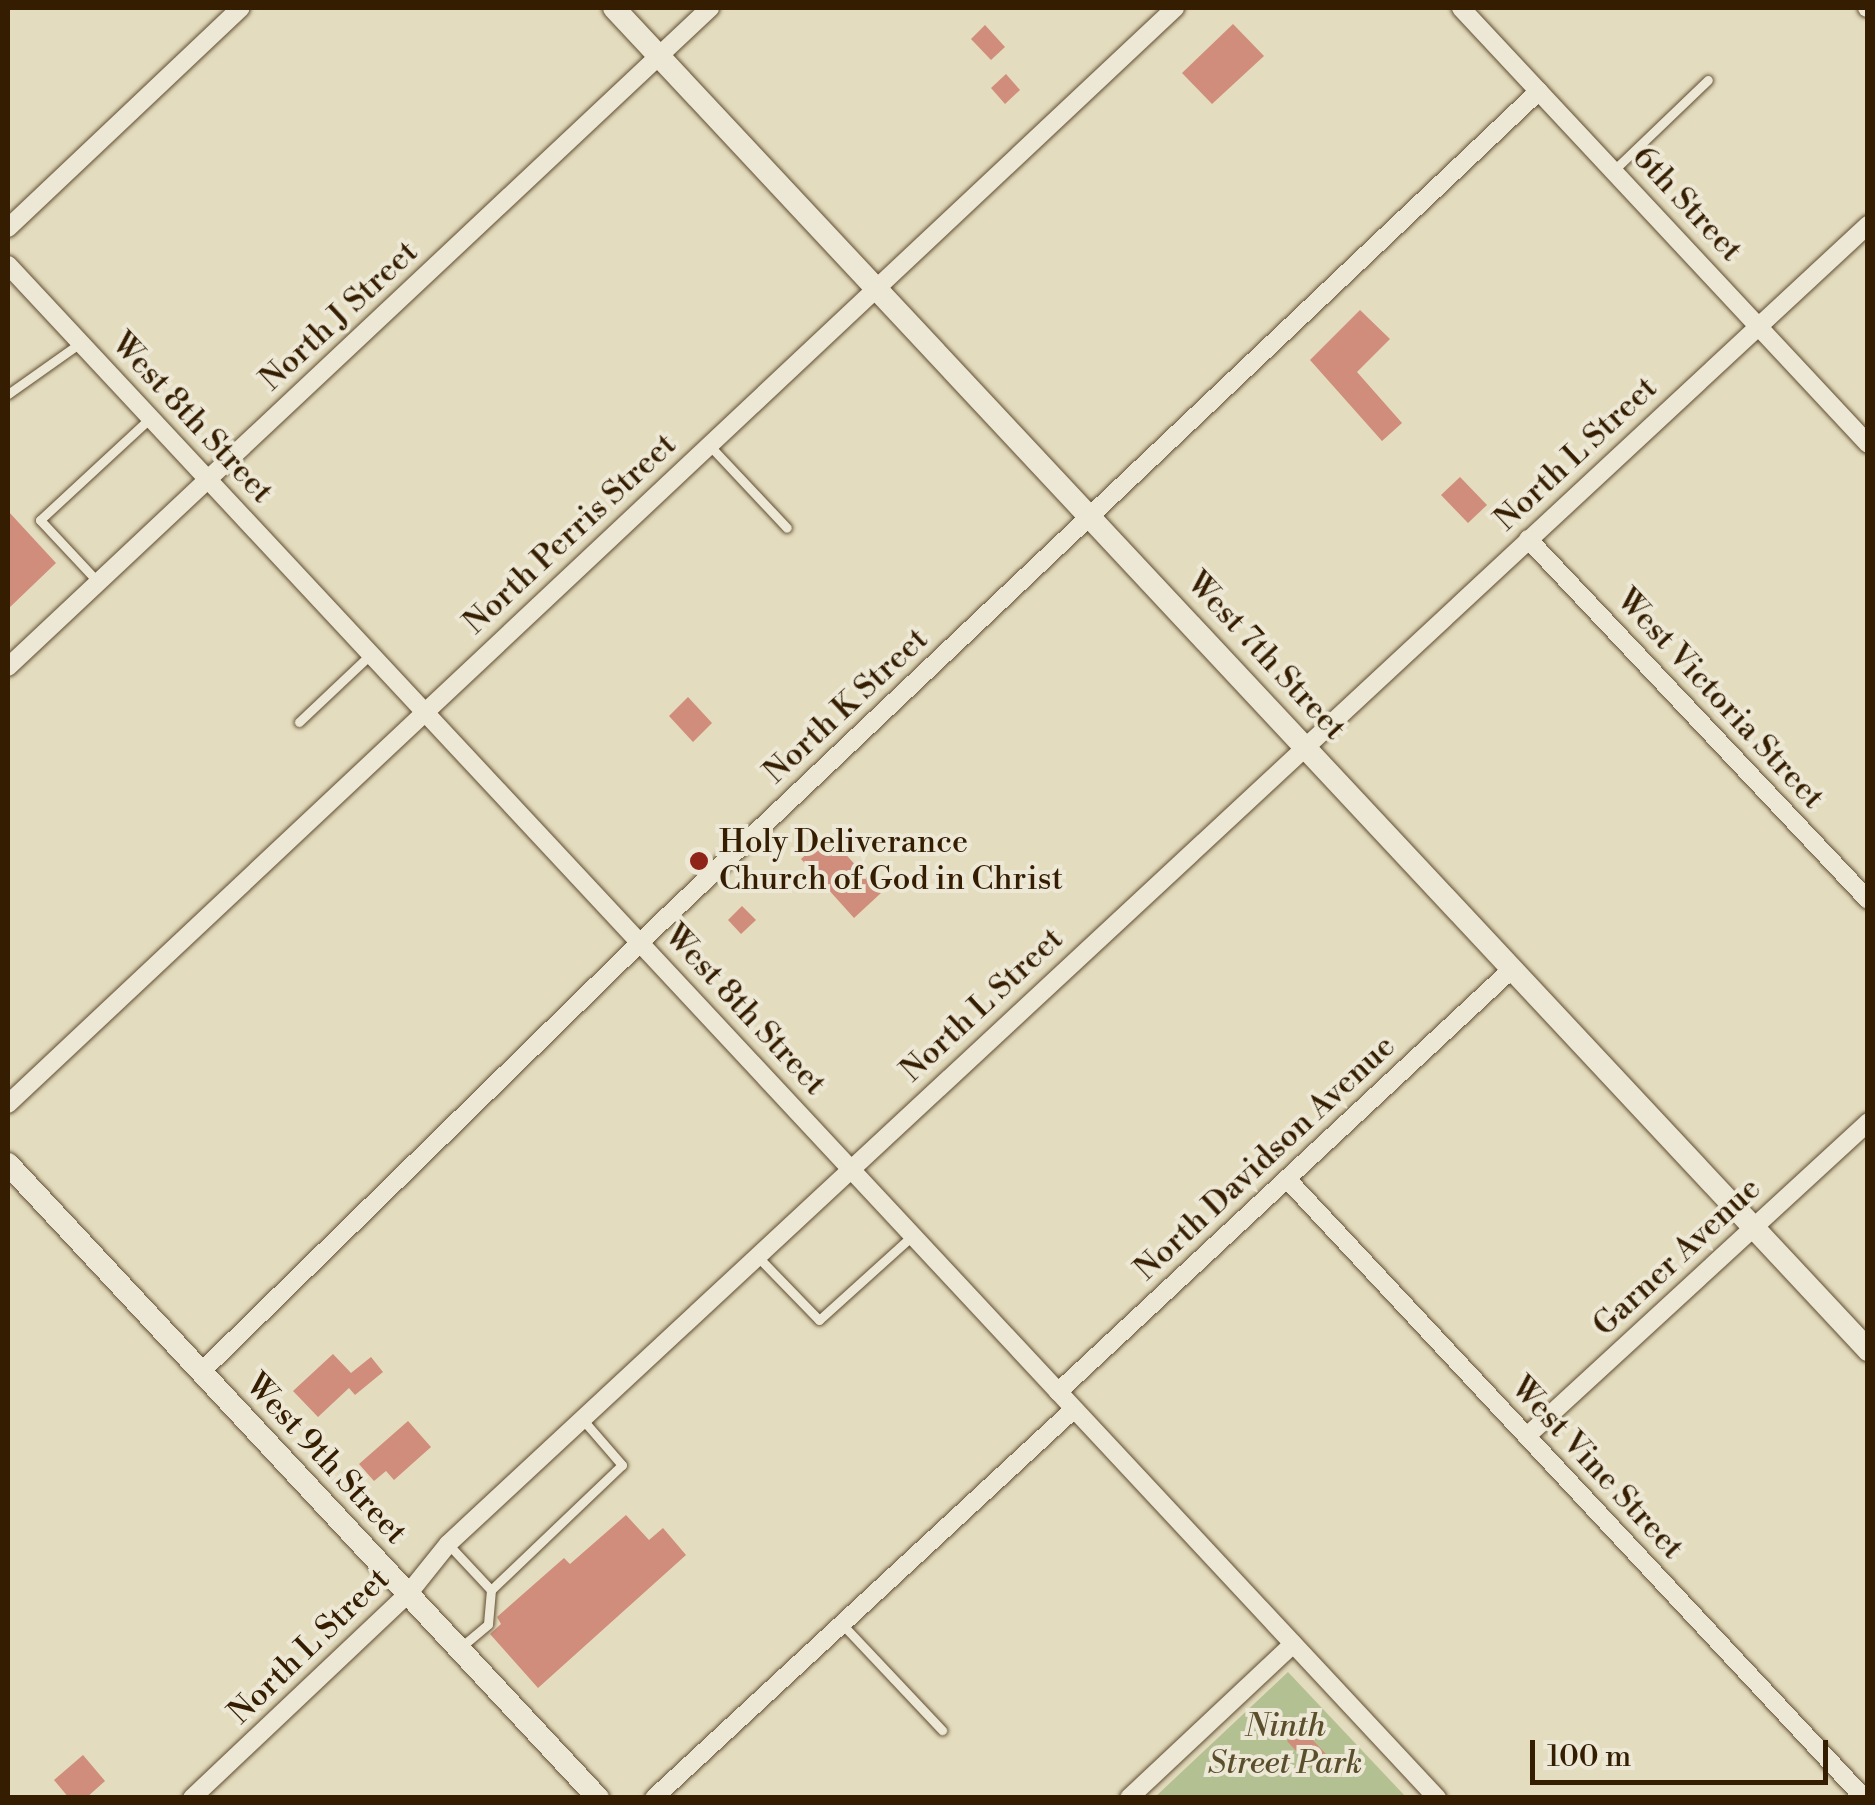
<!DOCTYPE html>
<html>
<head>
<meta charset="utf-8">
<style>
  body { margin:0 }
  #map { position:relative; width:1875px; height:1805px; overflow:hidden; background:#e4dcbe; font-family:"Libre Bodoni",serif }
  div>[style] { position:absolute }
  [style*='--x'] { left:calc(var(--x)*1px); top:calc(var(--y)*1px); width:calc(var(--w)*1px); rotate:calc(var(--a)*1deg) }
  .green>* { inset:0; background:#b3c092 }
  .building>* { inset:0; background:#d08d7b }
  .roads { filter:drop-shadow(0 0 2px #604d30) drop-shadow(0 0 2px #604d30) }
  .lane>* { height:9px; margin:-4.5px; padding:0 4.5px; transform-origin:4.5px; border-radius:4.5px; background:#ede8d5 }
  .street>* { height:18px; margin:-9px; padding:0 9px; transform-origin:9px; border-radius:9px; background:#ede8d5 }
  .secondary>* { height:22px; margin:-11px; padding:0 11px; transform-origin:11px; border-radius:11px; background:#ede8d5 }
  .dots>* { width:28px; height:28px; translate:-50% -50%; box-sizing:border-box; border:5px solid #ede8d5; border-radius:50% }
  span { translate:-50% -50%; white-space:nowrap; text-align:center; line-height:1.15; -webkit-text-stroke:8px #ede8d5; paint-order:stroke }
  .street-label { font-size:32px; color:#341d00 }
  .poi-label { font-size:32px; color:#341d00 }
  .left { translate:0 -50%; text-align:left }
  .park-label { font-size:32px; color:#5a4e2c; font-style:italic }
  .frame { position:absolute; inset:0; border:10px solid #341d00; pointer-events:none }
  .scale { position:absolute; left:1530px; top:1740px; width:298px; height:45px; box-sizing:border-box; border:5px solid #341d00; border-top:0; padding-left:12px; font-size:30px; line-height:35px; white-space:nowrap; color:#341d00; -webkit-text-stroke:8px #ede8d5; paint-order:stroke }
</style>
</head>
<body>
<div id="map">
  <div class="green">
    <i style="clip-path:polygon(1288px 1672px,1406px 1797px,1154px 1798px)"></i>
  </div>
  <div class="building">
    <i style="clip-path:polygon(1233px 24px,1264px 56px,1212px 104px,1182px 73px)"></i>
    <i style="clip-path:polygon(985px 25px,1005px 47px,991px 60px,971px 39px)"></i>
    <i style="clip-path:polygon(1006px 74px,1020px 90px,1005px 104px,991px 88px)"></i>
    <i style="clip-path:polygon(1360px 310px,1390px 339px,1357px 372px,1402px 423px,1382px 441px,1310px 360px)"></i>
    <i style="clip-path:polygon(1460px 477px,1487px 505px,1468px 523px,1441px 495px)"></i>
    <i style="clip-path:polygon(8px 511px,56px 563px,8px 609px)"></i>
    <i style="clip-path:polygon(688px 697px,712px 723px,693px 742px,669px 716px)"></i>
    <i style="clip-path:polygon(828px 835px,881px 893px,854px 918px,801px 859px)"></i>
    <i style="clip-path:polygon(742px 906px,756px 920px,741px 934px,728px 920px)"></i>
    <i style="clip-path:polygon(333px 1354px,351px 1373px,371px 1357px,383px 1372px,355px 1395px,349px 1388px,318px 1417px,293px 1391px)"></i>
    <i style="clip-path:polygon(408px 1421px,431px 1447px,394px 1480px,386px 1471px,374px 1481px,359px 1464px)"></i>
    <i style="clip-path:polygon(626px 1515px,649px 1540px,663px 1528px,686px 1555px,538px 1688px,490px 1634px,501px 1624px,497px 1617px,564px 1558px,570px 1564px)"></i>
    <i style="clip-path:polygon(1301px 1728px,1327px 1755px,1313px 1769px,1287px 1741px)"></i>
    <i style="clip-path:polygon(83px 1755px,105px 1781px,86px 1798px,69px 1798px,54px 1780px)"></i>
  </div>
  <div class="roads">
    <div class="lane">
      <i style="--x:1614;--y:170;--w:130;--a:-43.8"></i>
      <i style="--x:8;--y:394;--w:88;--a:-35.3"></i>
      <i style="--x:710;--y:446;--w:112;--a:46.8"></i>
      <i style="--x:98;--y:582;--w:85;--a:-133.1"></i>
      <i style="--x:40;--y:520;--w:150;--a:-42.8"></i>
      <i style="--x:299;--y:722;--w:99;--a:-43.4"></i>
      <i style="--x:757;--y:1256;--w:89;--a:45.9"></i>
      <i style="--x:819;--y:1320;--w:127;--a:-42.1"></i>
      <i style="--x:448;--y:1544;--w:63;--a:46.9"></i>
      <i style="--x:842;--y:1624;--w:146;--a:46.7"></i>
      <i style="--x:461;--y:1647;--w:35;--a:-40"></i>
      <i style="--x:488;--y:1624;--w:34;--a:-85"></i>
      <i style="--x:491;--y:1590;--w:181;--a:-43.7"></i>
      <i style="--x:622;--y:1465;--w:60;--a:-130.9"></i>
    </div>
    <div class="street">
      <i style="--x:1461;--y:8;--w:596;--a:46.97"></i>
      <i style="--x:1867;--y:8;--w:1;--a:0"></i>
      <i style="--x:8;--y:228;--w:320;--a:-43.4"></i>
      <i style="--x:8;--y:265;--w:2096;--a:47.01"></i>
      <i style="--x:1528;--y:539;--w:496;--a:46.7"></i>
      <i style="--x:8;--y:667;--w:963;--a:-43.19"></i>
      <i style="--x:8;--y:1104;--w:1601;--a:-43.2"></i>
      <i style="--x:1287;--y:1179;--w:846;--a:47.01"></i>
      <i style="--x:201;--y:1372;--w:635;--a:-44.36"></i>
      <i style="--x:655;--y:928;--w:1217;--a:-43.44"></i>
      <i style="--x:1058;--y:1392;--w:622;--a:-42.98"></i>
      <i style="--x:1527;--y:1436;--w:464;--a:-42.6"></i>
      <i style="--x:192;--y:1798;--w:297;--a:-43.4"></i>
      <i style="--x:408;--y:1594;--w:64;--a:-51.3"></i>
      <i style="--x:448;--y:1544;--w:1938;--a:-42.89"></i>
      <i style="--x:654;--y:1798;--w:572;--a:-42.81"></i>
      <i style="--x:1129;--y:1798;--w:225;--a:-43.2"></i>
    </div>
    <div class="secondary">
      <i style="--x:614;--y:8;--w:1837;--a:46.94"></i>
      <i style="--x:8;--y:1164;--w:866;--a:47.06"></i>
    </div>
  </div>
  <div class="dots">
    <i style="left:699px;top:861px;background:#8f2418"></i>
  </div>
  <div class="street-label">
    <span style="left:1687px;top:204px;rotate:47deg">6th Street</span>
    <span style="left:339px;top:316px;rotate:-43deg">North J Street</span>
    <span style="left:192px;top:418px;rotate:47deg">West 8th Street</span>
    <span style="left:1576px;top:454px;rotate:-43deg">North L Street</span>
    <span style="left:570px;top:534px;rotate:-43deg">North Perris Street</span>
    <span style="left:1266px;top:656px;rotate:47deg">West 7th Street</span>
    <span style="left:1720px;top:699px;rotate:47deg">West Victoria Street</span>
    <span style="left:846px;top:706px;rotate:-43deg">North K Street</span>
    <span style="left:982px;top:1005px;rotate:-43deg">North L Street</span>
    <span style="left:745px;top:1010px;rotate:47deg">West 8th Street</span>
    <span style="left:1265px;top:1158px;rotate:-43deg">North Davidson Avenue</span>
    <span style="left:1677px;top:1257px;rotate:-43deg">Garner Avenue</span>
    <span style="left:326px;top:1459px;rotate:47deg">West 9th Street</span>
    <span style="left:1597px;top:1468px;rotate:47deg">West Vine Street</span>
    <span style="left:309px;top:1646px;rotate:-44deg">North L Street</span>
  </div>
  <div class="poi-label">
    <span class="left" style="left:719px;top:861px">Holy Deliverance<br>Church of God in Christ</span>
  </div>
  <div class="park-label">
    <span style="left:1285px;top:1745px">Ninth<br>Street Park</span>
  </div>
  <div class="frame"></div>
  <div class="scale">100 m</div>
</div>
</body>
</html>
